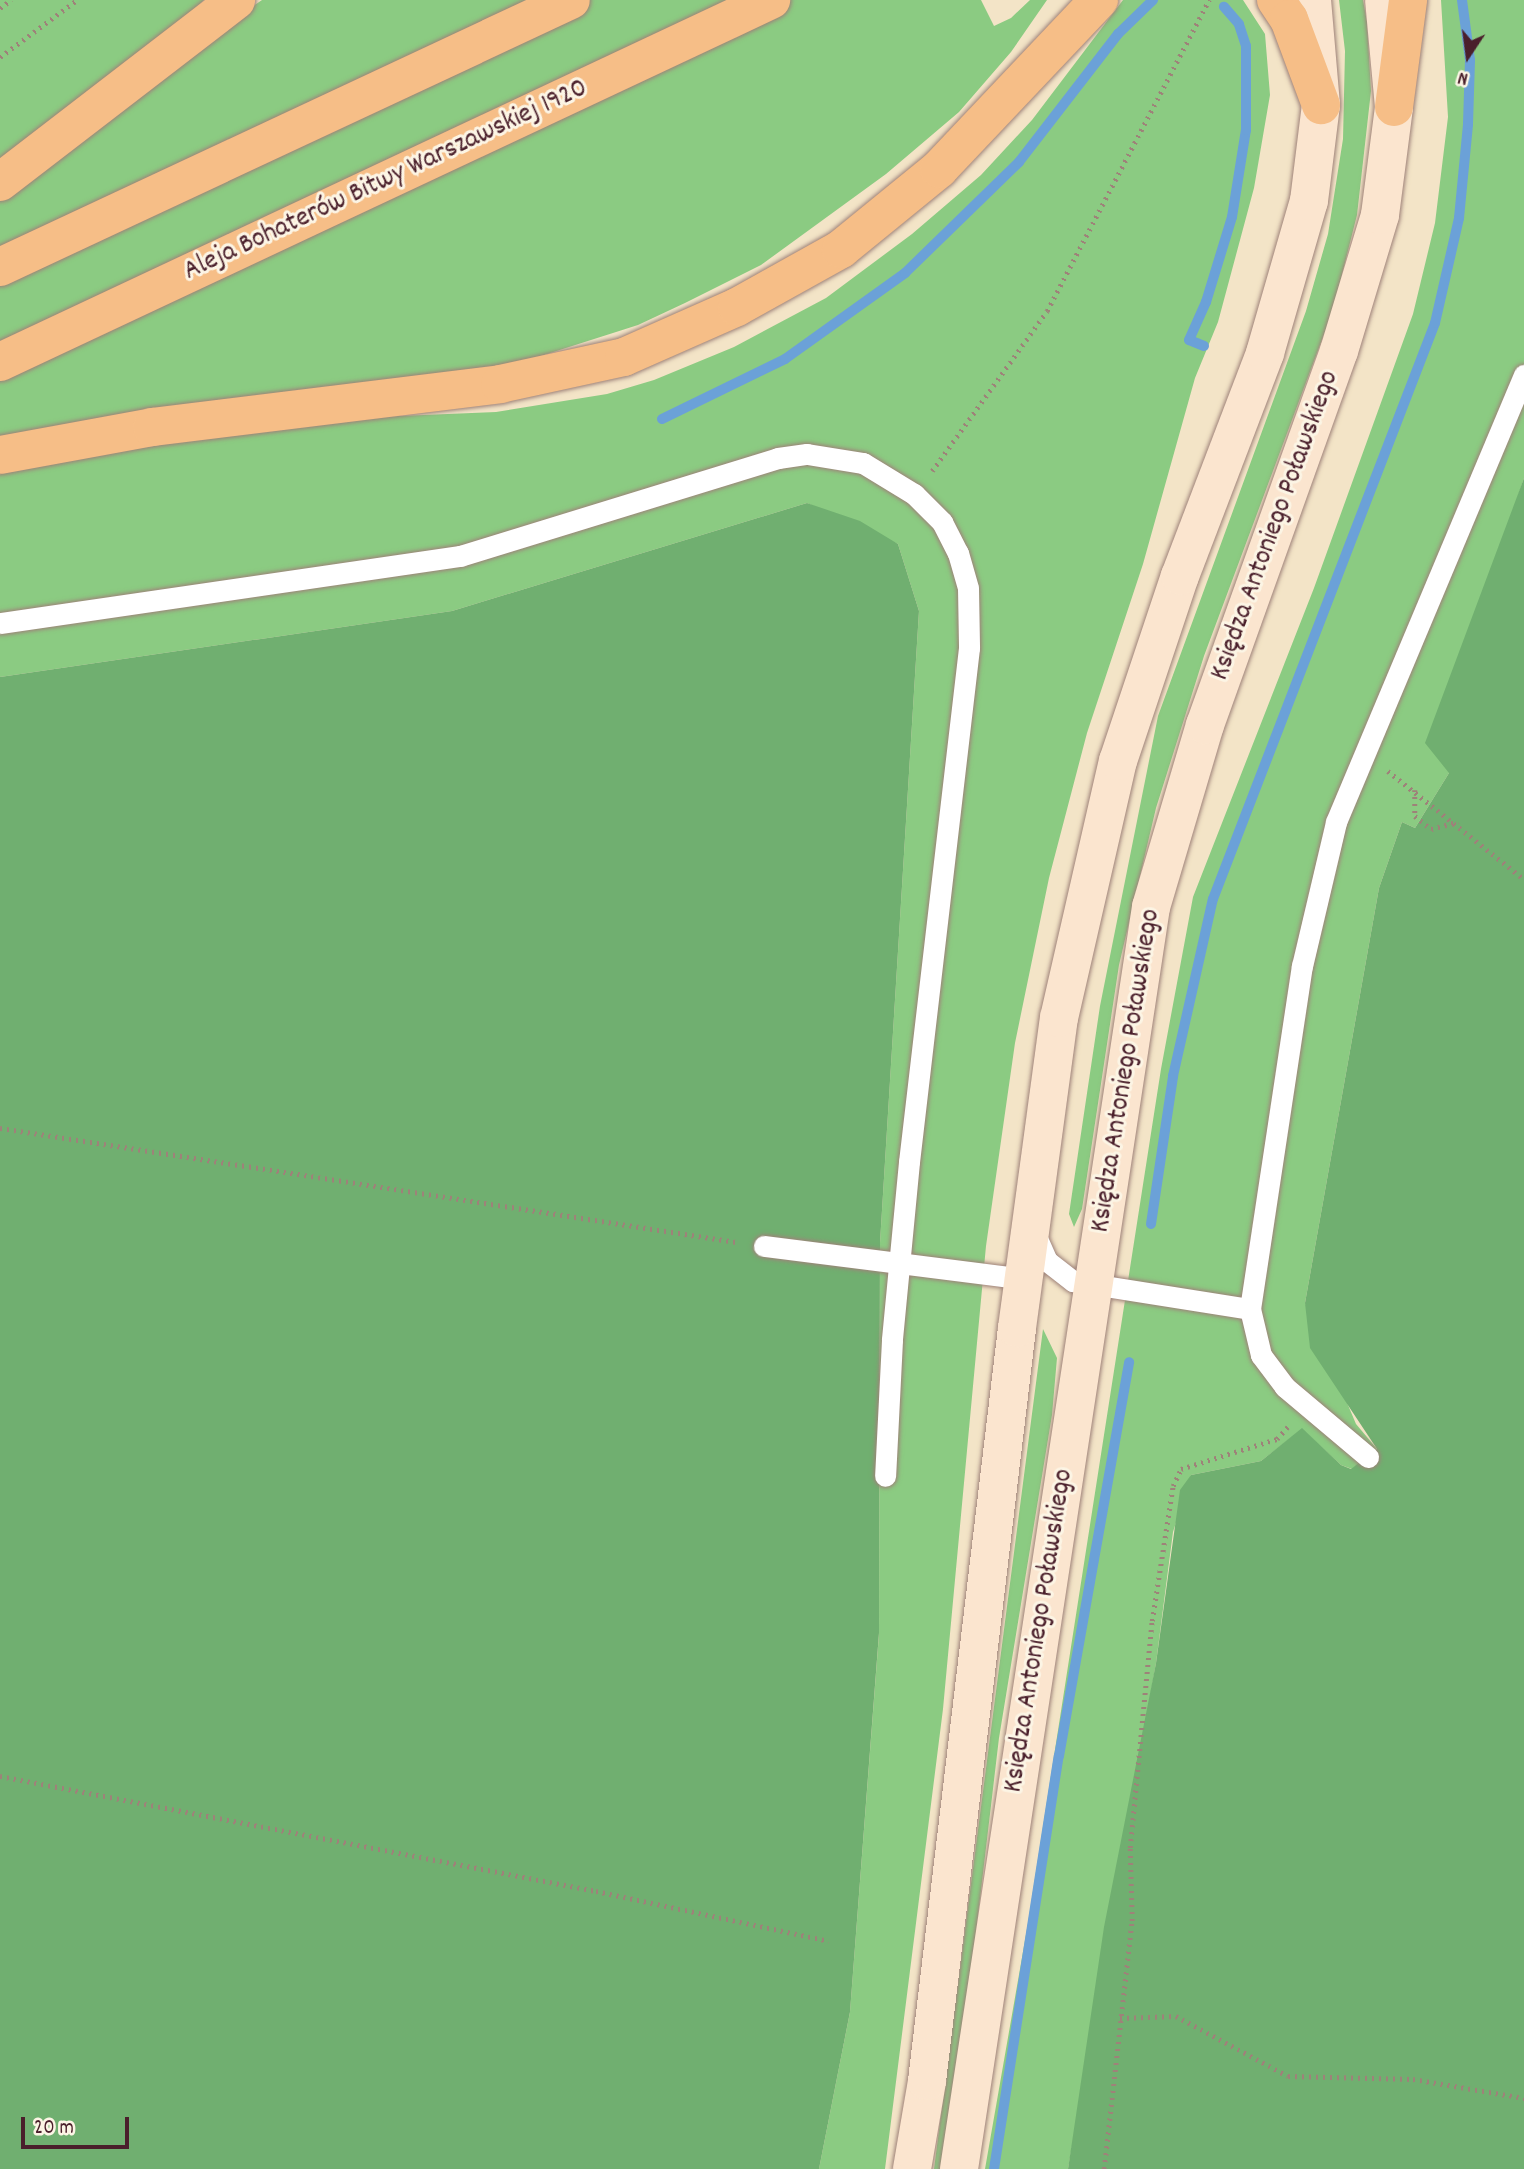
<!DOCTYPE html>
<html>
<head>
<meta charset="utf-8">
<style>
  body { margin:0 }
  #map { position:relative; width:1524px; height:2169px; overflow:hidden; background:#f3e4c7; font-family:Dekko,sans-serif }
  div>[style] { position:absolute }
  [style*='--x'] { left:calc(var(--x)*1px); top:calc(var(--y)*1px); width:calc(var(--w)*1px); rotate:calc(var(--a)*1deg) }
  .green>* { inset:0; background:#8bcb82 }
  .forest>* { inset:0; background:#70af70 }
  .stream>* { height:10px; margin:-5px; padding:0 5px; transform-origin:5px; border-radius:5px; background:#6ba1d8 }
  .path>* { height:4.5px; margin-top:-2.25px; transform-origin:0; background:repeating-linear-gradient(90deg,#9e8279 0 2px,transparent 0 7px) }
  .roads { filter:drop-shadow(0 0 2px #9e8279) drop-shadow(0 0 2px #9e8279) }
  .lane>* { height:21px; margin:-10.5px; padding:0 10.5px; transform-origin:10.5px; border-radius:10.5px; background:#fff }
  .secondary>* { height:38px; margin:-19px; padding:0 19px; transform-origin:19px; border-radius:19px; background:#fbe5cf }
  .highway>* { height:38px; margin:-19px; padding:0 19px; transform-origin:19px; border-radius:19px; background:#f6be87 }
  span { translate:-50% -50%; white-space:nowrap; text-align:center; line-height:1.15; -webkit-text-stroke:6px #fcf5e5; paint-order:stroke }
  .street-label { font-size:28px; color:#4a1f2b }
  .north { position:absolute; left:1433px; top:21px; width:70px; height:70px; -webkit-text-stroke:5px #fcf5e5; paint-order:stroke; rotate:193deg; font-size:19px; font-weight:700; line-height:28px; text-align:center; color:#4a1f2b }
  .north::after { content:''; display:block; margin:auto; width:24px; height:32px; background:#4a1f2b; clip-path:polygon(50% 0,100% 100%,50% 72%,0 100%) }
  .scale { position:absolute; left:21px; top:2117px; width:108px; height:32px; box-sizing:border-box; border:4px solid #4a1f2b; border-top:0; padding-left:9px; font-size:21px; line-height:24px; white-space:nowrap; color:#4a1f2b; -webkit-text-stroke:5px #fcf5e5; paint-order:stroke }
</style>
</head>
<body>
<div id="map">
  <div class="green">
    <i style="clip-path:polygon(0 0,204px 0,21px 166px,262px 0,981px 0,994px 26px,1011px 18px,1030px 0,1047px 0,1011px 52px,959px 112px,886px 174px,761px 265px,685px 303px,638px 325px,522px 362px,160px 426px,496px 412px,607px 394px,654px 380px,734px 347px,826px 298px,912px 234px,981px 175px,1032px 120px,1123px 0,1243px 0,1265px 34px,1270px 95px,1254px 188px,1218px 322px,1195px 378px,1143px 564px,1087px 733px,1049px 878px,1015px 1043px,986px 1246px,943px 1709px,885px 2169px,819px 2169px,850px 2012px,879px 1634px,880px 1243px,919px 611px,898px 544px,807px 503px,452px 611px,0 677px)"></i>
    <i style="clip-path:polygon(1339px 0,1363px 0,1367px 22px,1371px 91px,1357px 215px,1333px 310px,1204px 656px,1156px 808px,1119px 965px,1082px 1209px,1074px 1227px,1069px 1214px,1100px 1006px,1158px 716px,1306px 311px,1328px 234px,1343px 139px,1345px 51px)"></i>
    <i style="clip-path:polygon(1441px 0,1524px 0,1524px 478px,1502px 544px,1449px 773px,1415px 828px,1402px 822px,1379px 888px,1305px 1303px,1356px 1424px,1377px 1449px,1352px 1469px,1341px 1465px,1302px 1429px,1261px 1461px,1191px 1475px,1173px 1532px,1156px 1663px,1068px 2169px,985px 2169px,1028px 1923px,1161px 1069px,1193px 897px,1314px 588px,1413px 314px,1435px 223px,1448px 117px)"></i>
    <i style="clip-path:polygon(1043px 1329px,1057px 1358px,1052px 1415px,999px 1738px,948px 2169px,934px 2169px)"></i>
  </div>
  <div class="forest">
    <i style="clip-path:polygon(1524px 478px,1524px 2169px,1068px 2169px,1104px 1927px,1156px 1663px,1180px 1490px,1191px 1475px,1261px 1461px,1302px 1428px,1341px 1465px,1351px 1469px,1377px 1449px,1310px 1348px,1305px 1303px,1379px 888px,1402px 822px,1415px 828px,1449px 773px,1425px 743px)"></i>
    <i style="clip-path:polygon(807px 503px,860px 521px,898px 544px,919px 611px,880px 1243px,879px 1633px,850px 2012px,819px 2169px,0 2169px,0 677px,452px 611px)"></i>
  </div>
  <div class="stream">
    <i style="--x:1204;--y:346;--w:16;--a:-158"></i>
    <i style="--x:1189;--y:340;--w:42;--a:-65.9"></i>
    <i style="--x:1206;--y:302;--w:89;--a:-73"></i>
    <i style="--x:1232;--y:217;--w:88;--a:-80.9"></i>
    <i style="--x:1246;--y:130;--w:84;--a:-90"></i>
    <i style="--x:1246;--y:46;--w:23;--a:-108"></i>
    <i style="--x:1239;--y:24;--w:23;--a:-131"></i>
    <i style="--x:662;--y:419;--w:137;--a:-26"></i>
    <i style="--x:785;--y:359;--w:148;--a:-35.6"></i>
    <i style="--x:905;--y:273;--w:159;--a:-44.2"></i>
    <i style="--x:1019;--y:162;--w:162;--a:-52.3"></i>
    <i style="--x:1118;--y:34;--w:49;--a:-44.2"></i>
    <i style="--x:1151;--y:1224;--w:150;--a:-81.5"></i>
    <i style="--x:1173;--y:1076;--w:181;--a:-77.3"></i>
    <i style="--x:1213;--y:899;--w:617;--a:-68.92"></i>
    <i style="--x:1435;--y:323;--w:108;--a:-77.1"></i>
    <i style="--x:1459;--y:218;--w:94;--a:-84.5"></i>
    <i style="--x:1468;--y:124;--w:64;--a:-88.2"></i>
    <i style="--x:1470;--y:60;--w:61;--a:-97.6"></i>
    <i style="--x:994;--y:2169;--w:418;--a:-81.1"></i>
    <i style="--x:1059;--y:1756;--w:400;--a:-79.9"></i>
  </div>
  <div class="path">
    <i style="--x:0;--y:8;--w:14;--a:-36"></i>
    <i style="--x:0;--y:57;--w:96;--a:-36.5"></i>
    <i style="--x:932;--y:471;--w:197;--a:-54.3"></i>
    <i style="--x:1047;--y:311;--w:351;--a:-62.5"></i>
    <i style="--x:1388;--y:771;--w:174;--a:38.5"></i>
    <i style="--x:1415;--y:790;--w:26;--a:90"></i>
    <i style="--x:1415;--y:816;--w:21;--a:39"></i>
    <i style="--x:1431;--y:829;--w:28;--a:-15"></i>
    <i style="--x:0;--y:1128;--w:745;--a:8.8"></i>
    <i style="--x:0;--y:1776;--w:607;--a:10.92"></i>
    <i style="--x:596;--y:1891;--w:238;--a:12.1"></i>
    <i style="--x:1120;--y:2018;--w:56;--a:-2"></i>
    <i style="--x:1176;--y:2016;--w:127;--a:28.2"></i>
    <i style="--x:1288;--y:2076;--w:125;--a:1.4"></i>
    <i style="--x:1413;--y:2079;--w:113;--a:9.7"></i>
    <i style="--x:1104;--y:2169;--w:250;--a:-83.6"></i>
    <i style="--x:1132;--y:1921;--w:73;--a:-91.6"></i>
    <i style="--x:1130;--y:1848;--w:228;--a:-84.5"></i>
    <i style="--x:1152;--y:1621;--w:137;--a:-81.2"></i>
    <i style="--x:1173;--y:1486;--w:19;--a:-65"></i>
    <i style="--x:1181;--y:1469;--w:101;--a:-17.4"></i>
    <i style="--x:1277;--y:1439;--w:18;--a:-49"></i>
  </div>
  <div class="roads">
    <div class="lane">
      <i style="--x:0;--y:623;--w:465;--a:-8.3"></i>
      <i style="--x:460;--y:556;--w:333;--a:-17.1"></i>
      <i style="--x:778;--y:458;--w:29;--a:-8"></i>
      <i style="--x:807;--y:454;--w:57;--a:9.1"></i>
      <i style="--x:863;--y:463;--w:60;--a:31.3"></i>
      <i style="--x:914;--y:494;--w:40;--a:45"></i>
      <i style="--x:942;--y:522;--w:35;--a:63"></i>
      <i style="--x:958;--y:553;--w:36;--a:74"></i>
      <i style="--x:968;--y:588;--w:60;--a:89"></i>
      <i style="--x:969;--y:648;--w:517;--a:96.66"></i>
      <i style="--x:909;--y:1162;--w:179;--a:95.5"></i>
      <i style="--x:892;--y:1340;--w:136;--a:92.9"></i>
      <i style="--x:1035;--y:1234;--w:30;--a:66"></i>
      <i style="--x:1047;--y:1261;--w:33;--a:38"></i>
      <i style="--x:1073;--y:1281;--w:179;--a:9"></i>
      <i style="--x:764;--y:1246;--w:262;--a:7.2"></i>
      <i style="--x:1368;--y:1457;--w:109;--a:-139.9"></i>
      <i style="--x:1285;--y:1387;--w:40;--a:-127"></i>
      <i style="--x:1261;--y:1355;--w:47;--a:-103.4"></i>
      <i style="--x:1250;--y:1309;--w:347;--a:-81.4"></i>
      <i style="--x:1302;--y:966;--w:148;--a:-76.7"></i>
      <i style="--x:1336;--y:822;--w:485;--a:-67.2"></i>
    </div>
    <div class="secondary">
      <i style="--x:912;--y:2169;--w:89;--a:-80.3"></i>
      <i style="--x:927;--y:2081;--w:758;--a:-83.18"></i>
      <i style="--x:1017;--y:1328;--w:313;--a:-82.3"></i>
      <i style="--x:1059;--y:1018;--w:264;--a:-77.1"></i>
      <i style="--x:1118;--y:761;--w:195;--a:-71.5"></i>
      <i style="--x:1180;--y:576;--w:239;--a:-69.1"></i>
      <i style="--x:1265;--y:353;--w:158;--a:-73.9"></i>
      <i style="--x:1309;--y:201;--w:97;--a:-82.9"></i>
      <i style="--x:1321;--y:105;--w:105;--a:-94.9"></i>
      <i style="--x:959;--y:2169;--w:1277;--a:-81.35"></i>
      <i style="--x:1151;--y:907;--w:190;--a:-73.5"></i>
      <i style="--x:1205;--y:725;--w:397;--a:-70.3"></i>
      <i style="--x:1339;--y:351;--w:142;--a:-73.2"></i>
      <i style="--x:1380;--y:215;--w:109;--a:-82.6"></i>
      <i style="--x:1394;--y:107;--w:107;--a:-95.3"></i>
    </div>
    <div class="highway">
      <i style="--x:1276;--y:0;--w:23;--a:56"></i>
      <i style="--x:1289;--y:19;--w:92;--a:69.6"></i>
      <i style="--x:1394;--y:107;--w:108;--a:-82.5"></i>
      <i style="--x:0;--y:182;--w:298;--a:-37.6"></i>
      <i style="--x:0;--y:267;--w:630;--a:-25.06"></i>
      <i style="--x:0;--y:362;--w:852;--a:-25.15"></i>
      <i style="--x:0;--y:455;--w:155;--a:-10.4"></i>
      <i style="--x:152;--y:427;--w:351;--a:-7"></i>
      <i style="--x:500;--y:384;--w:127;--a:-12.3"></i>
      <i style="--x:624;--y:357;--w:124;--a:-23.9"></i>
      <i style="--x:737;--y:307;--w:119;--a:-29.1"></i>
      <i style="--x:841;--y:249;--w:127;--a:-39.2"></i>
      <i style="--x:939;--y:169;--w:233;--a:-46.6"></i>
    </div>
  </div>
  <div class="street-label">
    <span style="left:386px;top:181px;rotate:-25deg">Aleja Bohaterów Bitwy Warszawskiej 1920</span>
    <span style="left:1276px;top:526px;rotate:-70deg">Księdza Antoniego Poławskiego</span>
    <span style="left:1127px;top:1071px;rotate:-81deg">Księdza Antoniego Poławskiego</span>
    <span style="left:1040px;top:1631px;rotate:-81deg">Księdza Antoniego Poławskiego</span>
  </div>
  <div class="north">N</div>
  <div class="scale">20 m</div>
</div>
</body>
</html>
